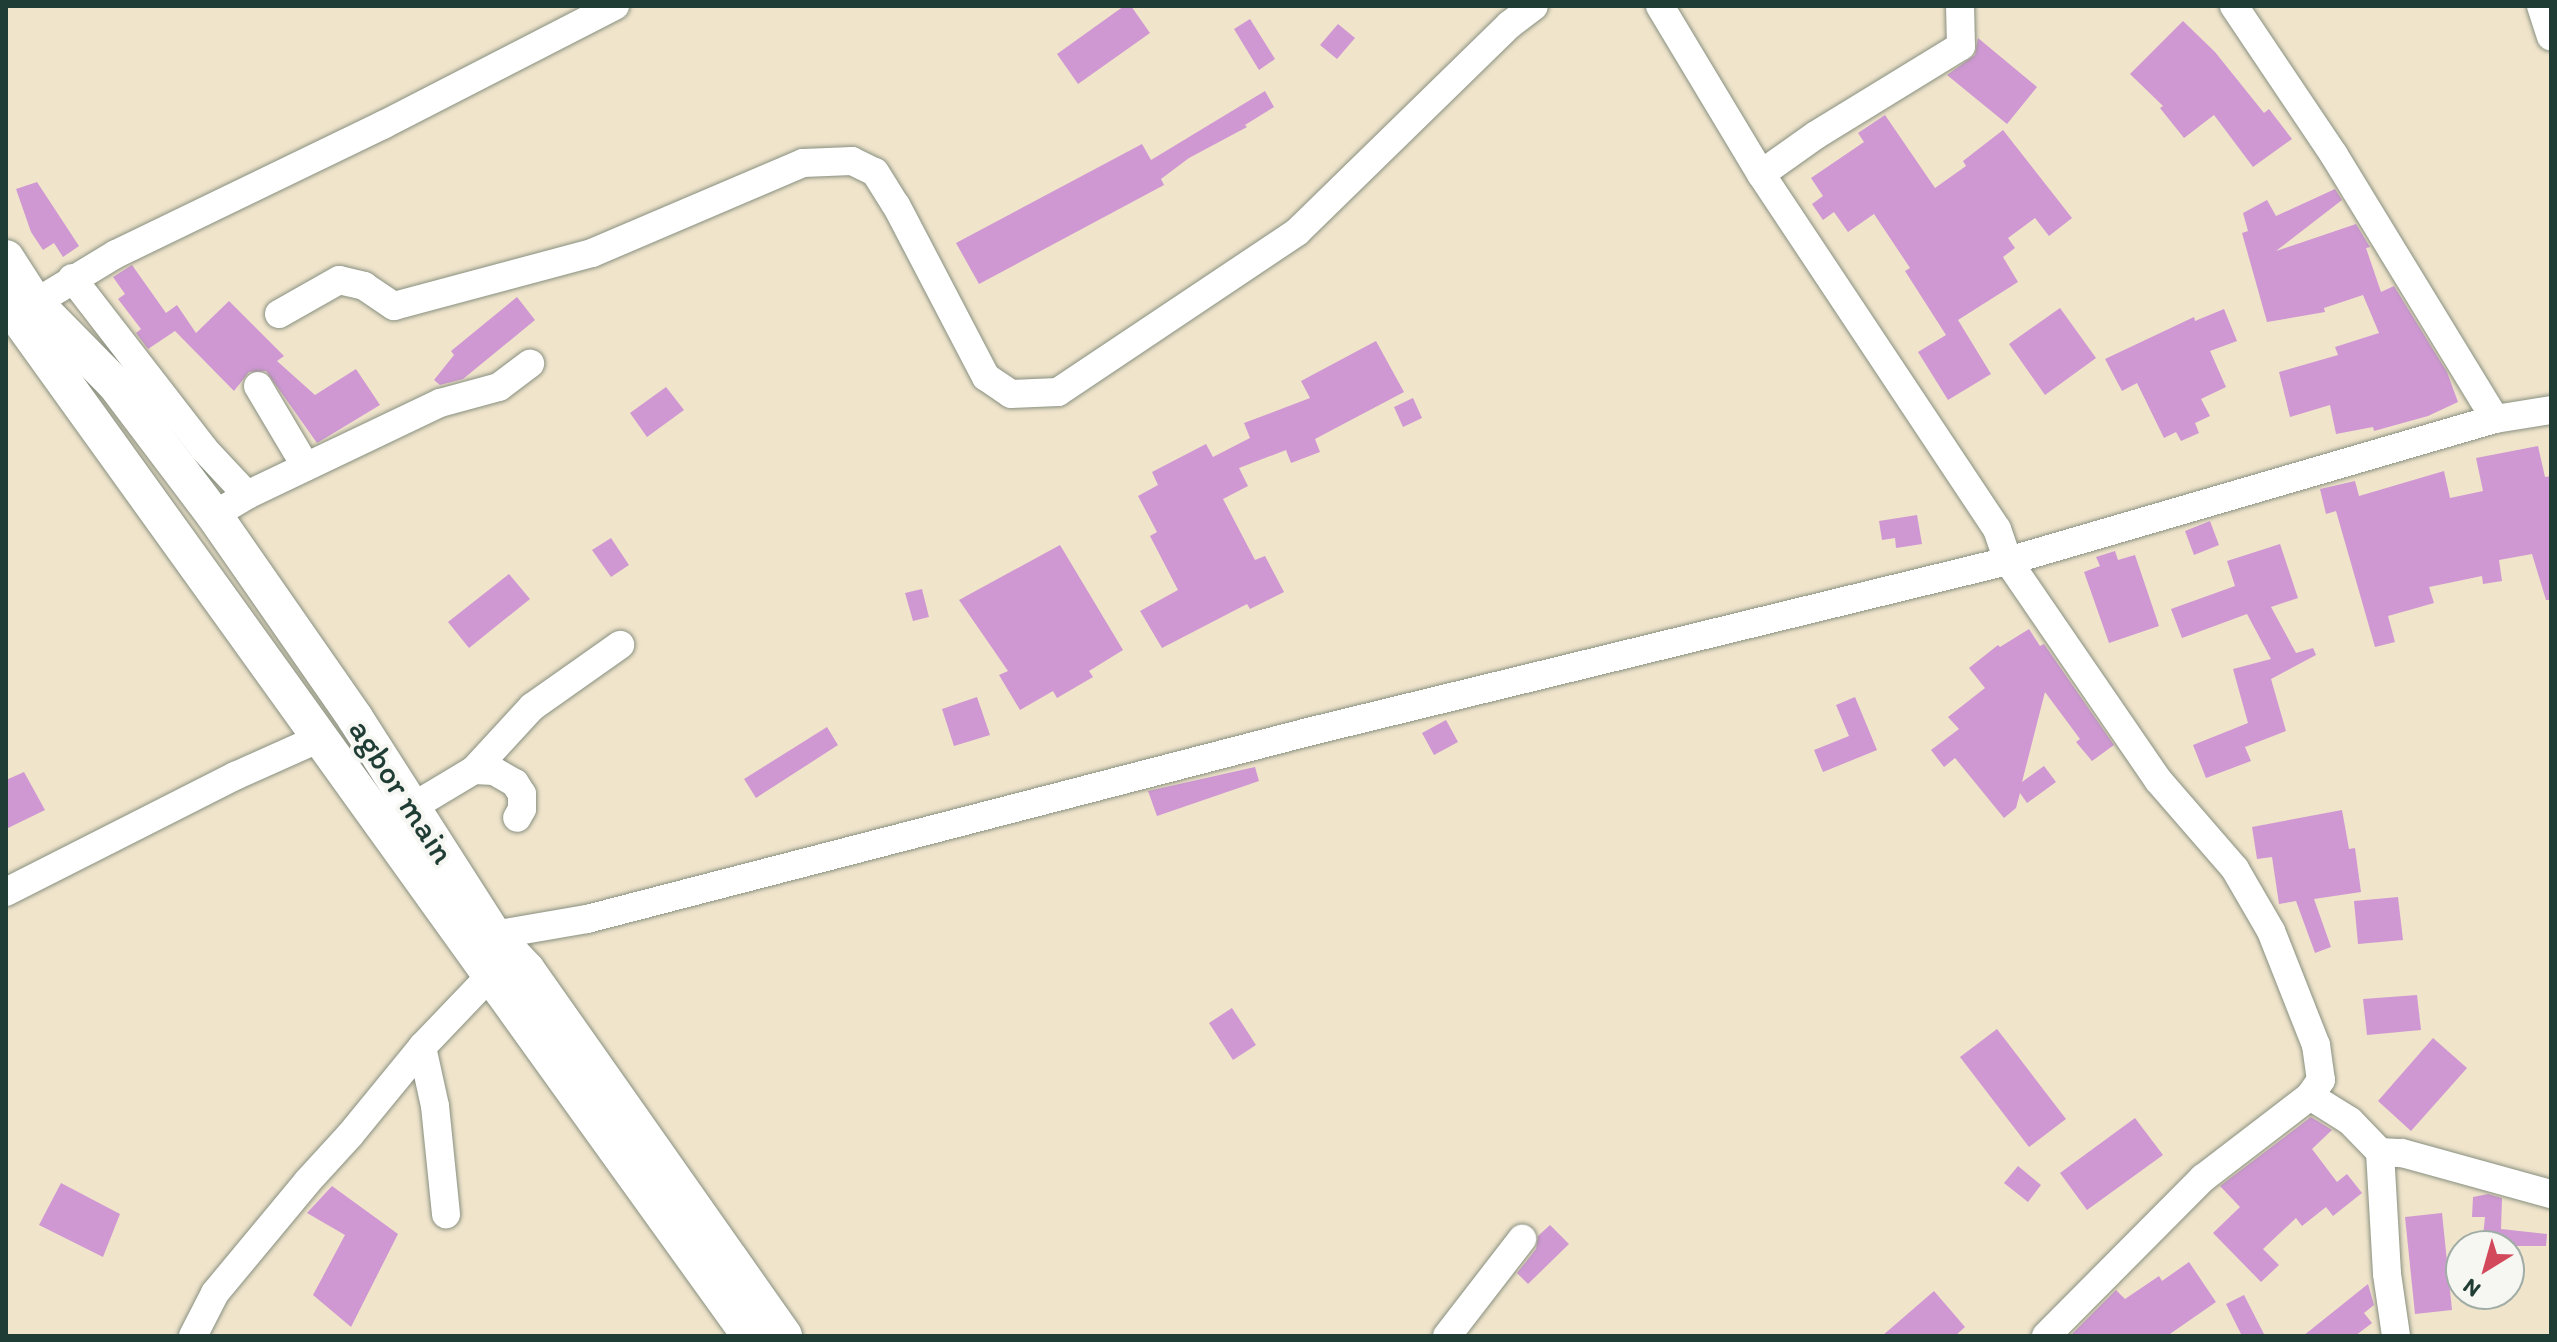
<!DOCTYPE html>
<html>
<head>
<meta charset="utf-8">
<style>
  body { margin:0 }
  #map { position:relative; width:2557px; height:1342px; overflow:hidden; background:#f0e4cb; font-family:Itim,sans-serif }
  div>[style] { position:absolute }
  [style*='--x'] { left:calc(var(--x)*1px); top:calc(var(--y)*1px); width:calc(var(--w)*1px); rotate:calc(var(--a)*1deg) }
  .building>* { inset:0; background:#cf98d3 }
  .roads { filter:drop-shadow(0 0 2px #889080) drop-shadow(0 0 2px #889080) }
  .minor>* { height:28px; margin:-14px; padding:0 14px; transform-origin:14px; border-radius:14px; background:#fff }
  .major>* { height:36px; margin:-18px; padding:0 18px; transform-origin:18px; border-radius:18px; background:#fff }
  span { translate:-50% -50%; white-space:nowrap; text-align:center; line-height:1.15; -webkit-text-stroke:8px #f6f6f2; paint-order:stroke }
  .street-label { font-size:34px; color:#1f3d34 }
  .frame { position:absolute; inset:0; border:8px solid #1f3d34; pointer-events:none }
  .north { position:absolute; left:2445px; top:1230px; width:80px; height:80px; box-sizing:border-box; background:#f6f6f2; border:2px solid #a0aca6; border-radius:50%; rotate:217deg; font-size:22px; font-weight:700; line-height:32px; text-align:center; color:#1f3d34 }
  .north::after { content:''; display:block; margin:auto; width:28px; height:36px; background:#d1495b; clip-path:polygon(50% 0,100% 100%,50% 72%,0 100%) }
</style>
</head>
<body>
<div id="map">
  <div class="building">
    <i style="clip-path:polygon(1124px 6px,1131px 6px,1150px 33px,1078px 84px,1057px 54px)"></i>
    <i style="clip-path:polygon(1250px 19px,1275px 59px,1259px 70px,1234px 29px)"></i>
    <i style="clip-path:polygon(2183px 21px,2215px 52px,2264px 113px,2269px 109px,2292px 139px,2253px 167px,2214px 115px,2184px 138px,2160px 108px,2163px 106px,2130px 74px)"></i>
    <i style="clip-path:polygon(1338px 24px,1355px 38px,1337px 59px,1320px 45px)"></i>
    <i style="clip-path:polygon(1978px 38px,2037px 87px,2007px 124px,1947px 75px,1975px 55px)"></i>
    <i style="clip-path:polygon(1265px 91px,1274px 107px,1245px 125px,1247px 127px,1189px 158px,1161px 179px,1164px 185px,979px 284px,956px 243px,1142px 144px,1151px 160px)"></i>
    <i style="clip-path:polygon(1885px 115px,1935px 188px,1966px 166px,1963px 161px,2003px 130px,2072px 218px,2049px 236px,2035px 218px,2008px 238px,2015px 248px,2003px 257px,2018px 282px,1958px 320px,1991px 374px,1948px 400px,1918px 352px,1946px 335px,1905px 271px,1910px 268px,1874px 214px,1848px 232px,1834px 212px,1823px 220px,1812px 204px,1823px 196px,1811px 178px,1864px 142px,1858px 133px)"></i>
    <i style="clip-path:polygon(37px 182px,79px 246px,63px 257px,54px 243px,43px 250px,31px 232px,16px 189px)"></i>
    <i style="clip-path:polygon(2335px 189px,2342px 200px,2276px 251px,2356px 224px,2370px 247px,2366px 248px,2381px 292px,2394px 286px,2447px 372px,2458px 402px,2428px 416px,2374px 431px,2373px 427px,2336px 434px,2330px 405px,2290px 417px,2279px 372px,2338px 355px,2335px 347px,2379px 333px,2363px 295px,2324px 308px,2325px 312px,2267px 322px,2242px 233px,2248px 231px,2243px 213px,2267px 200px,2276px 216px)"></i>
    <i style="clip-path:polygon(132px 265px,166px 313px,177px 305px,196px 333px,229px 301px,284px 356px,277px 361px,315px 395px,356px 369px,380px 405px,317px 443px,266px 371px,249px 372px,234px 391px,175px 331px,148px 349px,136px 333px,141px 329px,118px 299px,125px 294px,113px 277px)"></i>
    <i style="clip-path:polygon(517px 297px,535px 320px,463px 379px,440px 385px,434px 380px,454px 355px,451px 351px)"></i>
    <i style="clip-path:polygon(2060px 308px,2096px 358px,2045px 395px,2009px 344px)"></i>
    <i style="clip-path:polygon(2224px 309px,2237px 341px,2210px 351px,2226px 387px,2201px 399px,2210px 416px,2195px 423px,2199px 433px,2181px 441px,2176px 432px,2164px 438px,2137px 383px,2122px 391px,2105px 359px,2194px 317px,2195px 321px)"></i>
    <i style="clip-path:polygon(1376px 341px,1404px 392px,1315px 439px,1320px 452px,1291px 463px,1286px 450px,1239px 468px,1248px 486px,1223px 499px,1255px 560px,1265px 556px,1284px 592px,1250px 609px,1247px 604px,1162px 648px,1140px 611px,1178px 590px,1150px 536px,1157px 532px,1138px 496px,1158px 485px,1152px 472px,1206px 444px,1213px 457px,1250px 438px,1244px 423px,1310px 398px,1301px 381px)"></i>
    <i style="clip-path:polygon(666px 387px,684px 410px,647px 437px,630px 413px)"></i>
    <i style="clip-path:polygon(1413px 398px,1422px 418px,1403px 427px,1394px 407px)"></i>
    <i style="clip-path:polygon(2538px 446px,2545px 477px,2551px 476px,2551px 600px,2546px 600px,2532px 554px,2499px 560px,2502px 581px,2483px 584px,2482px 576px,2429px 587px,2434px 603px,2388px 616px,2395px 642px,2375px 647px,2336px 511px,2326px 514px,2320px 489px,2355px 481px,2359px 496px,2444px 471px,2450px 498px,2483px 491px,2476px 458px)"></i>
    <i style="clip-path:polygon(1917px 515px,1922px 544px,1896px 548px,1895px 538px,1882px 540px,1879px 521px)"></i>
    <i style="clip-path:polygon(2210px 521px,2219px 545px,2194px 555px,2185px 531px)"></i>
    <i style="clip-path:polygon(611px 538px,629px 565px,611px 577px,592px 550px)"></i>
    <i style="clip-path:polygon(2280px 544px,2298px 598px,2271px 607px,2296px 653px,2313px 648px,2316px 655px,2271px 679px,2286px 731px,2245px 747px,2251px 761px,2206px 778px,2193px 745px,2248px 723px,2233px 669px,2271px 659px,2247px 614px,2182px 638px,2171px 609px,2235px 586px,2227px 561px)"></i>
    <i style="clip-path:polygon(1060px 545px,1123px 650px,1089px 671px,1093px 677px,1057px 698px,1053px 691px,1020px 710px,999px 675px,1008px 671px,959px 600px)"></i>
    <i style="clip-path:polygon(2115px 551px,2118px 560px,2135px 555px,2159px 626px,2109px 643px,2084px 572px,2100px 566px,2096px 557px)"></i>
    <i style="clip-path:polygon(509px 574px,530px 599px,469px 648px,448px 622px)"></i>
    <i style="clip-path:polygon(922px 589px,929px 617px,913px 621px,905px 593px)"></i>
    <i style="clip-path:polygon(2029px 629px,2040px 646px,2044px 644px,2114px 745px,2092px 761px,2076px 742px,2080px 739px,2045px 692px,2022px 782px,2044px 766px,2056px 782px,2027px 803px,2020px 793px,2016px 808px,2004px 818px,1955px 758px,1944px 767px,1931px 750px,1959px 729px,1948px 717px,1985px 688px,1969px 668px,1998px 645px,2000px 647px)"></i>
    <i style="clip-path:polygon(977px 697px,990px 735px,954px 746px,942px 709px)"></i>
    <i style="clip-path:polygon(1855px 697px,1877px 750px,1823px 772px,1814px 750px,1849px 736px,1836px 705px)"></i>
    <i style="clip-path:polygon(1446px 720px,1458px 742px,1434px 755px,1422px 733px)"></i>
    <i style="clip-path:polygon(827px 727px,838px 745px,756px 798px,744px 779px)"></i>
    <i style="clip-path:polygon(1255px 767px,1259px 781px,1157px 816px,1148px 791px)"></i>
    <i style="clip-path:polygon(24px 772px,45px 810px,6px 829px,6px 780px)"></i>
    <i style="clip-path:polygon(2342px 810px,2349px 849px,2355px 848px,2361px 892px,2314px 899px,2331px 947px,2315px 953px,2296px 901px,2279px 904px,2272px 857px,2257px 859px,2252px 827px)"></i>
    <i style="clip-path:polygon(2398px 897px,2403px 940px,2358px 944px,2354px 901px)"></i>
    <i style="clip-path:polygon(2417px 995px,2421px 1030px,2367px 1035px,2363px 999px)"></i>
    <i style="clip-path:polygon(1232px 1008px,1256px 1045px,1233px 1060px,1209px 1023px)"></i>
    <i style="clip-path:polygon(1997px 1029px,2066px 1119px,2029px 1147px,1960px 1057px)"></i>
    <i style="clip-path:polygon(2433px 1038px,2467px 1068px,2411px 1131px,2378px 1101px)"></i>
    <i style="clip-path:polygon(2311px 1117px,2332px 1130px,2312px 1149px,2337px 1182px,2347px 1174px,2362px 1193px,2333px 1216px,2326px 1207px,2302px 1226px,2296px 1218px,2263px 1249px,2279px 1265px,2261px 1282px,2213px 1233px,2240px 1207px,2220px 1186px)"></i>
    <i style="clip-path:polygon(2135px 1118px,2163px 1155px,2087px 1210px,2060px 1173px)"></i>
    <i style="clip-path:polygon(2018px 1166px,2041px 1185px,2028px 1202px,2004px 1183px)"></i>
    <i style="clip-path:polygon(61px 1183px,120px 1214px,103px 1257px,39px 1225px)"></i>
    <i style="clip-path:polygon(332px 1186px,398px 1234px,351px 1327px,313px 1295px,345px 1235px,307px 1213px)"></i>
    <i style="clip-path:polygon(2488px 1194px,2502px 1198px,2501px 1229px,2547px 1234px,2546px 1246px,2482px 1246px,2485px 1217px,2472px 1217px,2473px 1197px)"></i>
    <i style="clip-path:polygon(2442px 1213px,2452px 1310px,2415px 1314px,2405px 1217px)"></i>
    <i style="clip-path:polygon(1550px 1225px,1569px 1244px,1528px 1284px,1517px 1273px,1536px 1249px,1538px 1236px)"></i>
    <i style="clip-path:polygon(2189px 1262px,2216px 1302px,2167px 1336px,2070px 1336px,2116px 1290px,2125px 1299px,2159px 1276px,2162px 1281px)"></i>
    <i style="clip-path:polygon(2368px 1284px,2374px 1305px,2364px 1313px,2372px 1323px,2355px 1336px,2303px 1336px)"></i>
    <i style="clip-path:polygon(1934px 1291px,1965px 1327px,1955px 1336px,1882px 1336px)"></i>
    <i style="clip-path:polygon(2244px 1295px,2265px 1336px,2242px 1336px,2226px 1304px)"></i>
  </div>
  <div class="roads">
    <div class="minor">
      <i style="--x:1660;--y:6;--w:196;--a:59"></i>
      <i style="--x:1761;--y:174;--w:426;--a:56.4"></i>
      <i style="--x:1997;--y:529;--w:34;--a:71"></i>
      <i style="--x:2008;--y:561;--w:265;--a:55.6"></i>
      <i style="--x:2158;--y:780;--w:118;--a:49.1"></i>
      <i style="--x:2235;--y:869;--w:72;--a:59.9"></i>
      <i style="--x:2271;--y:931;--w:123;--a:68.5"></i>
      <i style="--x:2316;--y:1045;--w:35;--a:82"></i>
      <i style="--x:2321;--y:1080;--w:19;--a:125"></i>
      <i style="--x:2310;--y:1096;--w:47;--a:32"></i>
      <i style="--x:2350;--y:1121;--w:43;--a:45.9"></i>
      <i style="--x:2380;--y:1152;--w:22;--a:3"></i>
      <i style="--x:2402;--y:1153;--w:155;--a:15.4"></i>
      <i style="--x:2234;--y:6;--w:179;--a:56.1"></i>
      <i style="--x:2334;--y:155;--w:309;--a:58.6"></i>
      <i style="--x:2541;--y:6;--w:32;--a:72"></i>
      <i style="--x:1761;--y:174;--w:67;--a:-35.3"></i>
      <i style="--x:1816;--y:135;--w:170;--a:-31.5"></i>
      <i style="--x:1961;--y:46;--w:40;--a:-91.4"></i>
      <i style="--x:72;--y:278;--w:216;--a:52.3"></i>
      <i style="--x:204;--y:449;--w:63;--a:46.9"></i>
      <i style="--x:35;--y:303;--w:95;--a:-31.2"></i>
      <i style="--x:116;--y:254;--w:297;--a:-25.8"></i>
      <i style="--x:383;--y:125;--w:261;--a:-27.2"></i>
      <i style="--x:279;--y:314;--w:69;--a:-29.5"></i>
      <i style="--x:339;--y:280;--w:26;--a:13"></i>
      <i style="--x:364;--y:286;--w:36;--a:34"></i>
      <i style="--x:394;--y:306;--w:205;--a:-15"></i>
      <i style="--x:592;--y:253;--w:229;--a:-23.1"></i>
      <i style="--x:803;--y:163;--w:49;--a:-2.3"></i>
      <i style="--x:852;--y:161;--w:25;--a:26"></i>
      <i style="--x:875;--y:172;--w:39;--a:58"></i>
      <i style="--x:896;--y:205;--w:194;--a:62.4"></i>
      <i style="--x:986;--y:377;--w:30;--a:34"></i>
      <i style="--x:1011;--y:394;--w:47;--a:-2.4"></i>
      <i style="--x:1058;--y:392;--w:288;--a:-33.8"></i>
      <i style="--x:1297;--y:232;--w:296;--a:-44.3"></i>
      <i style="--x:1509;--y:25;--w:31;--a:-37"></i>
      <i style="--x:258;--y:386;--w:94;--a:59.3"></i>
      <i style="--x:214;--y:515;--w:39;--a:-31"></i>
      <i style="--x:247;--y:495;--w:214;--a:-25.5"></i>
      <i style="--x:440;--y:403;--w:61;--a:-15.2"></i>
      <i style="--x:499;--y:387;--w:39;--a:-37"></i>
      <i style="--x:474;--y:770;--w:86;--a:-47.4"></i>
      <i style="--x:532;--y:707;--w:108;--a:-35.2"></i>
      <i style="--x:414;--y:806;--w:70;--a:-31"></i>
      <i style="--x:474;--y:770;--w:20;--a:3"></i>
      <i style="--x:494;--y:771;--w:24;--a:30"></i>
      <i style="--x:515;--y:783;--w:13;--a:58"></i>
      <i style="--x:522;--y:794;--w:15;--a:90"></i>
      <i style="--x:522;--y:809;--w:10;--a:119"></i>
      <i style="--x:6;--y:892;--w:257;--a:-26.9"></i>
      <i style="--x:235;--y:776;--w:95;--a:-24.1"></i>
      <i style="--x:494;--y:935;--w:94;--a:-9.8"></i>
      <i style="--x:587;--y:919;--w:749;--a:-14.54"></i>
      <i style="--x:1312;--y:731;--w:716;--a:-13.73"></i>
      <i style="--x:2008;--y:561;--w:507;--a:-16.26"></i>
      <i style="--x:2495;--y:419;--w:57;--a:-9.1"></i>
      <i style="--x:422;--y:1047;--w:60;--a:77.6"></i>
      <i style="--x:435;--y:1106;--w:109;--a:84.2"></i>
      <i style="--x:2380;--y:1152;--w:122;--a:86.7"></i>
      <i style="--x:2387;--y:1274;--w:63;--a:81.7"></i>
      <i style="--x:193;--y:1336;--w:48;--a:-62.9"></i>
      <i style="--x:215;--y:1293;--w:144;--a:-50.3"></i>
      <i style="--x:307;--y:1182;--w:64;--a:-47.5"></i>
      <i style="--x:350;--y:1135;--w:114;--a:-50.7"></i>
      <i style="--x:422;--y:1047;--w:97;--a:-46.3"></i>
      <i style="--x:1447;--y:1336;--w:123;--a:-52.3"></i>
      <i style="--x:2046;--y:1336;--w:223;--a:-45.2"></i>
      <i style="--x:2203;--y:1178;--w:135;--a:-37.5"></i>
    </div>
    <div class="major">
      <i style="--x:6;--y:258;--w:54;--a:57.2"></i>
      <i style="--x:35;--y:303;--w:114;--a:45.4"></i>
      <i style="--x:115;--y:384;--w:164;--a:52.9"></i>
      <i style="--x:214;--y:515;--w:247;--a:55.2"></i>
      <i style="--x:355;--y:718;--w:258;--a:57.4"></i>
      <i style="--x:494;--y:935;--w:48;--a:46.7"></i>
      <i style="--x:527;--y:970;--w:447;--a:54.9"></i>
      <i style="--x:6;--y:301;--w:1275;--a:54.29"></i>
    </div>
  </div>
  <div class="street-label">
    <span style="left:402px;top:791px;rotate:57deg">agbor main</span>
  </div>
  <div class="frame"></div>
  <div class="north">N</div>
</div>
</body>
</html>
